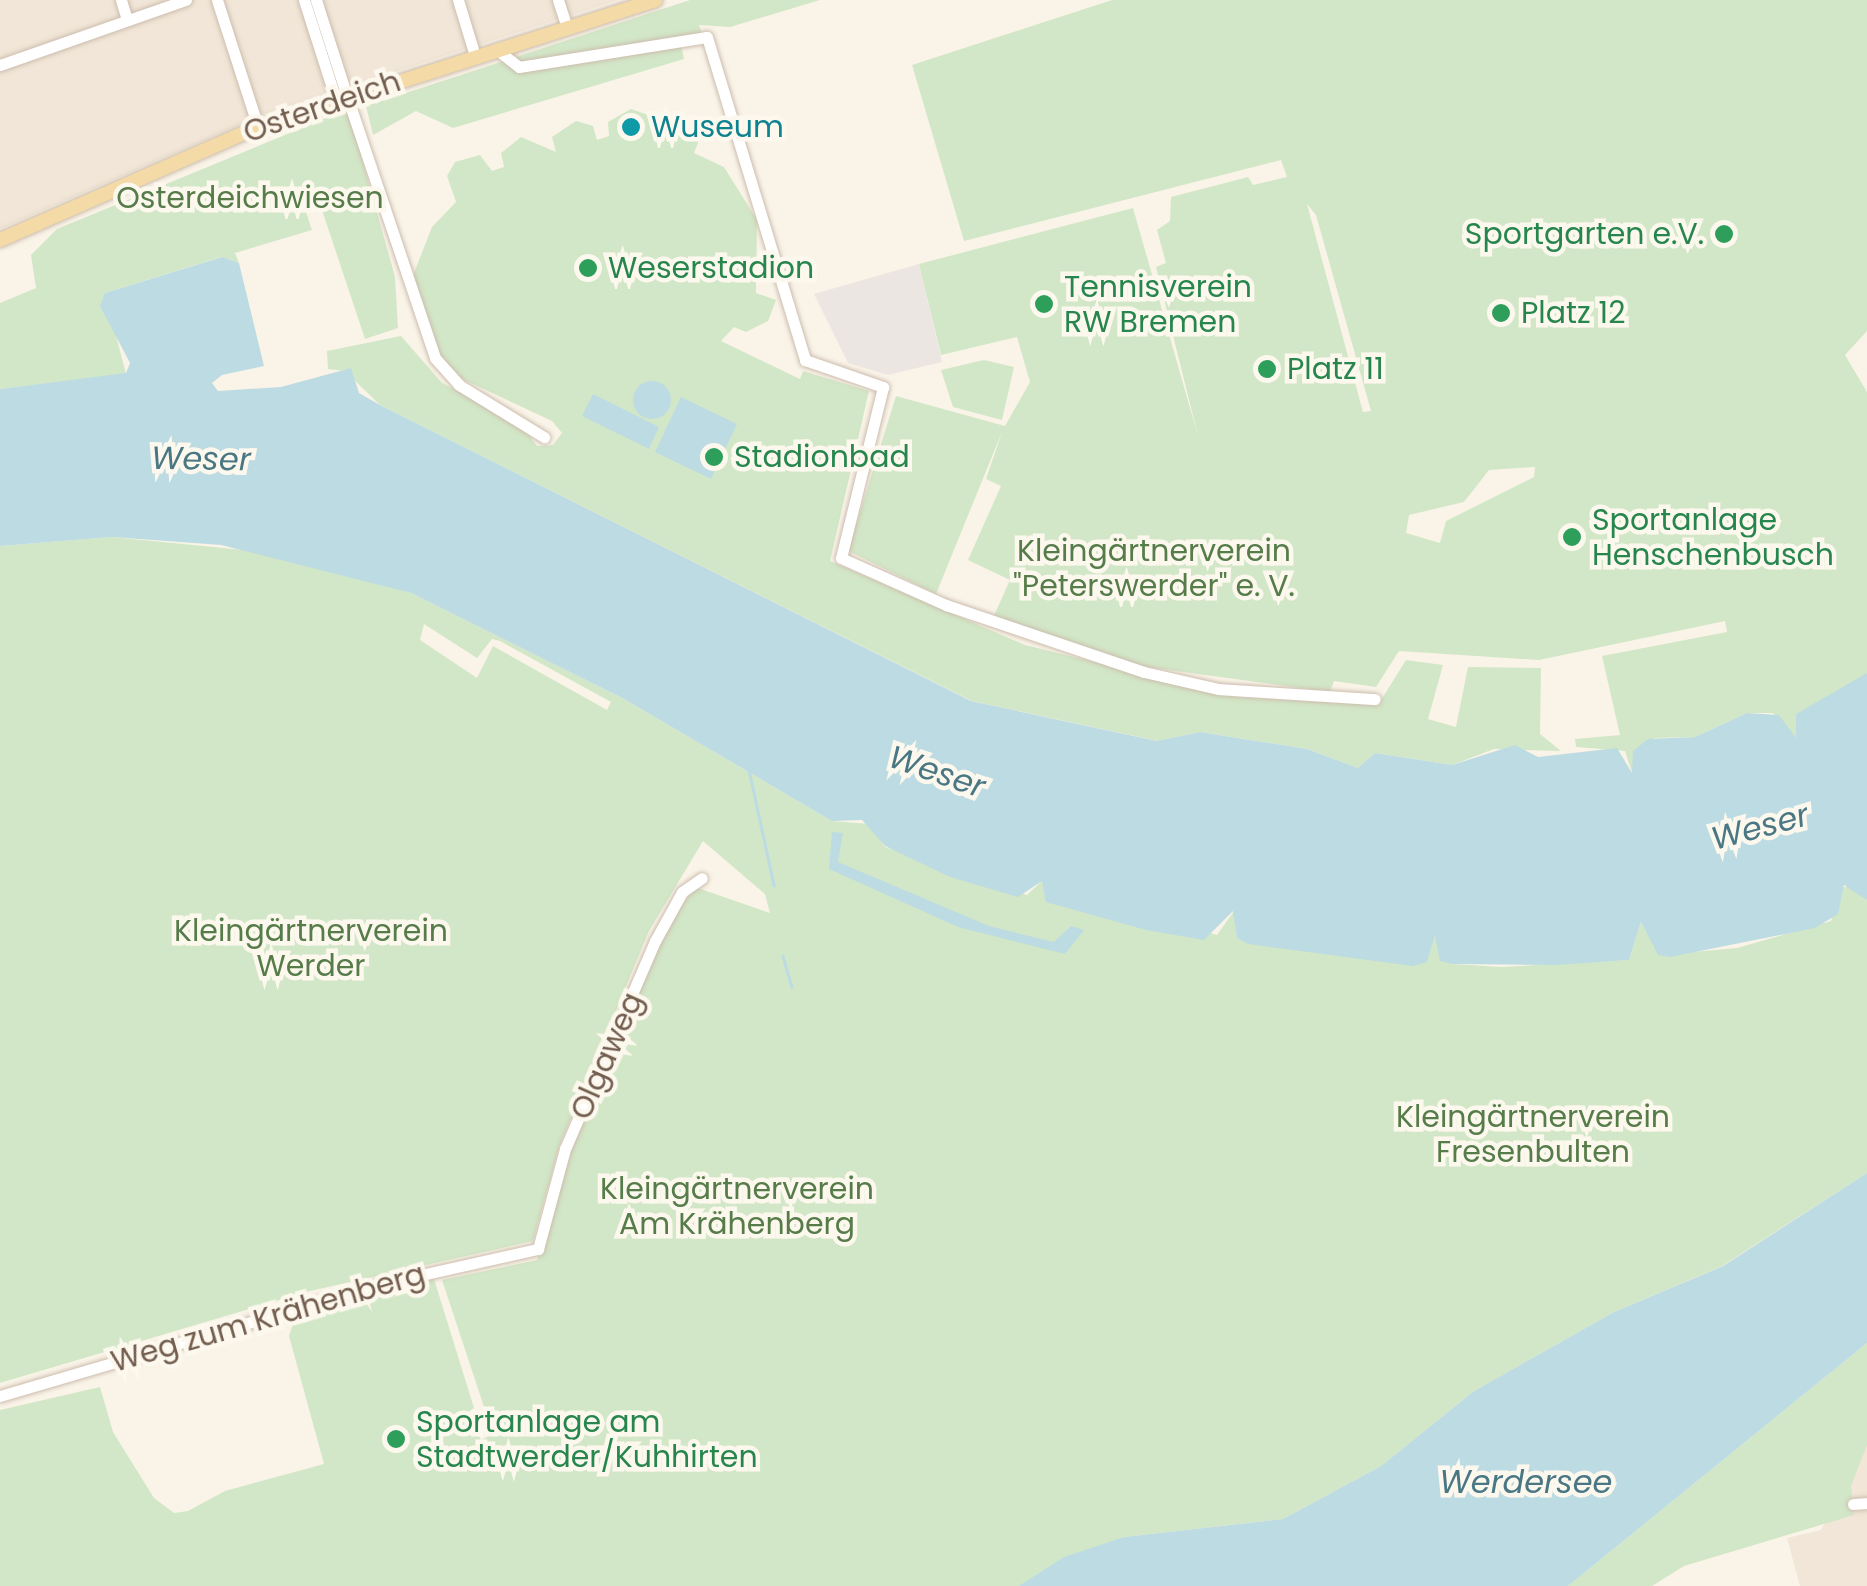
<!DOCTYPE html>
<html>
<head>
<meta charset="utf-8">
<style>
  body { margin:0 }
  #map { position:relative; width:1867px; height:1586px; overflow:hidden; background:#faf4e8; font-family:Poppins,sans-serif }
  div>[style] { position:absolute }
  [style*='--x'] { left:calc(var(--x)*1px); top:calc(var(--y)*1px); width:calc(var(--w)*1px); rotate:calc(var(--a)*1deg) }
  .residential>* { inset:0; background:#f1e6d7 }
  .industrial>* { inset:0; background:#ebe6e1 }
  .green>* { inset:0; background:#d2e7c7 }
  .water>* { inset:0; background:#bddbe2 }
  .round { border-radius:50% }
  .stream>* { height:2.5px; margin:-1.25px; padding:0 1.25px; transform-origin:1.25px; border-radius:1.25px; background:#bddbe2 }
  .roads { filter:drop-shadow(0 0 2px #ccbdae) drop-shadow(0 0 2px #ccbdae) }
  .minor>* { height:11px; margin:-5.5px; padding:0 5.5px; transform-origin:5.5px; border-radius:5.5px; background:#fff }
  .major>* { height:14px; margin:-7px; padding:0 7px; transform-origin:7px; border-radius:7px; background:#f3daa6 }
  .dots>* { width:28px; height:28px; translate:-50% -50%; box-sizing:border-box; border:5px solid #fdf8ee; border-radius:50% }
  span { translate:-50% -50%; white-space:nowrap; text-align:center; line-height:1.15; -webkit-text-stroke:9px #fdf8ee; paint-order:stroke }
  .street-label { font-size:30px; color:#725d4e }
  .culture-label { font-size:30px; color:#0d838f }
  .left { translate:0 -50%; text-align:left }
  .park-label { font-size:30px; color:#567c4a }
  .leisure-label { font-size:30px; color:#27864d }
  .right { translate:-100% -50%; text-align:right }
  .water-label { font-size:32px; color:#497783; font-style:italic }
</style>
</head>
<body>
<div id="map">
  <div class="residential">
    <i style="clip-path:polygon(0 0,618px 0,264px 114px,0 229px)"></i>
    <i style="clip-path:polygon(1867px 1445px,1867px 1586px,1800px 1586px,1787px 1538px,1821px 1530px)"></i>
  </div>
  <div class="industrial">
    <i style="clip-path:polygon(919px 264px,942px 362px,888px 375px,848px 363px,814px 294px)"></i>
  </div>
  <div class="green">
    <i style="clip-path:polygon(690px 0,820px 0,730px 27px,699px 25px,702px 34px,679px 36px,684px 59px,453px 128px,416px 111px,373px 135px,366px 106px)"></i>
    <i style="clip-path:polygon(evenodd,1112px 0,1867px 0,1867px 331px,1845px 355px,1867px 392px,1867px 673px,1796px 738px,1773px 713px,1747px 713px,1695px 737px,1655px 738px,1632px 773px,1625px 751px,1576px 747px,1575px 739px,1620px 735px,1602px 656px,1727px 632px,1725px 621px,1539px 660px,1399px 651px,1376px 687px,1334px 681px,1330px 692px,1139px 666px,992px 620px,1010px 580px,968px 560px,1001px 486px,986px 479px,1002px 432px,936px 594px,848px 551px,896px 396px,1005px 426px,1030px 382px,1017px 337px,941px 355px,919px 264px,1133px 208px,1198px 436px,1156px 267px,1166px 263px,1157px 230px,1170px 221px,1171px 197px,1248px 177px,1253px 185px,1287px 177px,1281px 160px,964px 241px,912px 65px,1112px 0,1307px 204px,1316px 215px,1371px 411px,1363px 412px,1307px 204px,1112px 0,1535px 467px,1534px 477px,1446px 521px,1440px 543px,1406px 533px,1409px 515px,1464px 502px,1489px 470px,1535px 467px)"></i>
    <i style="clip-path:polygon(348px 109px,395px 277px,398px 328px,365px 339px,318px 198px,303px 203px,312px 230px,235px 253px,239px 263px,221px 257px,105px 293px,126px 374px,0 389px,0 303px,36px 288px,31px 255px,57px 229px)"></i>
    <i style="clip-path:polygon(631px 109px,651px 116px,653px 131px,667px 133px,671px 121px,703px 130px,694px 153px,724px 167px,757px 220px,756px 293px,776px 300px,768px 321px,746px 332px,734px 327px,721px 341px,800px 379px,803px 371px,869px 391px,830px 561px,1025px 645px,1236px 697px,1378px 705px,1406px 660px,1443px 665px,1428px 719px,1456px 727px,1468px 667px,1541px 668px,1540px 734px,1561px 751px,1494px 749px,1452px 765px,1375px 753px,1358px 768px,1307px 749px,1200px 732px,1158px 741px,972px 701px,380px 405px,345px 371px,328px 369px,327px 351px,401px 336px,442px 383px,519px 422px,537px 446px,553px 445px,562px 433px,552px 421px,445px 371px,412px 293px,414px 273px,432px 227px,456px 202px,447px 176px,455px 162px,480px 155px,492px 171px,504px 167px,501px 153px,521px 137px,556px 152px,552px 137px,576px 121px,593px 126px,597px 140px,609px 136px,608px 122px)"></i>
    <i style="clip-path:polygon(984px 360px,1014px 367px,1002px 420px,953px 407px,941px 370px)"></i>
    <i style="clip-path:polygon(evenodd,112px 537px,263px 552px,411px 593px,624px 699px,832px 821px,869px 824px,885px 847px,1027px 895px,1042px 881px,1217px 935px,1234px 911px,1237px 938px,1427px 961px,1435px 936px,1453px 964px,1502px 967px,1629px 960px,1641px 922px,1659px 955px,1737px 948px,1831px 921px,1840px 888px,1850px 886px,1867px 900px,1867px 1173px,1722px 1266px,1614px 1312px,1474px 1391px,1381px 1466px,1283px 1519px,1124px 1537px,1019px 1586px,0 1586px,0 1410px,100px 1387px,113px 1432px,154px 1498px,174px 1513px,188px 1511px,225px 1491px,324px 1464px,289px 1336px,294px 1321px,364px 1300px,372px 1312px,369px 1299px,434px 1279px,474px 1408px,467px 1413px,481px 1440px,493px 1434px,442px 1280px,537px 1260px,565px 1166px,666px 928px,695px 887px,770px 913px,765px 894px,703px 841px,649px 931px,559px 1147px,533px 1241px,310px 1291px,0 1383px,0 546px,112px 537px,424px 624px,477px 658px,492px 639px,500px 641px,611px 702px,607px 710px,493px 646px,477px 678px,420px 640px,424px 624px)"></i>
    <i style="clip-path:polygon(1867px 1343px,1867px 1445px,1851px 1486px,1854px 1515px,1684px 1566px,1652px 1586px,1568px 1586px)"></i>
  </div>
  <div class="water">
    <i style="clip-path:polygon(222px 257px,239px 263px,264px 366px,222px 375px,212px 383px,218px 391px,281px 387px,351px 368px,359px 393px,380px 405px,971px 701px,1157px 741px,1200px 732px,1307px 749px,1358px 768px,1375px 753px,1452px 765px,1515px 745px,1538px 757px,1617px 748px,1632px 773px,1633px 751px,1648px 739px,1695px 737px,1747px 713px,1779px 715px,1796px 738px,1796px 714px,1867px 673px,1867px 900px,1844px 885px,1838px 914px,1815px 928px,1670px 957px,1658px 955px,1641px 922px,1629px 960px,1556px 965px,1453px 964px,1440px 961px,1435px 936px,1427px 962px,1413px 966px,1248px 944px,1237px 938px,1233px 911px,1204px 940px,1146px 930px,1046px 902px,1042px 881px,1018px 897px,950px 877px,885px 846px,862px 820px,832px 821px,624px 699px,411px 593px,221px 545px,112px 537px,0 546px,0 389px,126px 373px,130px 363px,100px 306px,105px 293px)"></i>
    <i class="round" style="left:633px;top:381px;width:38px;height:38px"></i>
    <i style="clip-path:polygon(593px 394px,659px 427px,649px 449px,582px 416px)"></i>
    <i style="clip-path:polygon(681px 397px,737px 424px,711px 479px,655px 452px)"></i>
    <i style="clip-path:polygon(832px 832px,843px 833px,838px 862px,989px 926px,1054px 942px,1071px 926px,1084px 930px,1065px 954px,958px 927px,829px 869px)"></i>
    <i style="clip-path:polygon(1867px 1173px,1867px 1343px,1568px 1586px,1019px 1586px,1064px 1557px,1124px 1537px,1283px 1519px,1381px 1466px,1474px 1391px,1614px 1312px,1723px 1266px)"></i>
  </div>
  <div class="stream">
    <i style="--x:749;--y:770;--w:118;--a:77.7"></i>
    <i style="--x:783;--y:956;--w:32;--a:74"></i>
  </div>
  <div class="roads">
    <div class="minor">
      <i style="--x:121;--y:0;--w:21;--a:73"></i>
      <i style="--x:217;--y:0;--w:133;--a:72.1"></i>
      <i style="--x:304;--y:0;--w:105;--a:72.3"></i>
      <i style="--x:316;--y:0;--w:91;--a:72.2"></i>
      <i style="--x:458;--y:0;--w:59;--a:73.1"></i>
      <i style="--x:558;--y:0;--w:29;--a:72"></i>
      <i style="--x:496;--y:49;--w:29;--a:38"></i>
      <i style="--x:519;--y:67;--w:190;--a:-9.1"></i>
      <i style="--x:707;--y:37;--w:338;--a:73.1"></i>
      <i style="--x:805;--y:360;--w:83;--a:19.1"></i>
      <i style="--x:883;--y:387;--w:176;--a:103.8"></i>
      <i style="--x:841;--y:558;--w:115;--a:24.1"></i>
      <i style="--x:946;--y:605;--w:209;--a:18.7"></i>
      <i style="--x:1144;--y:672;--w:77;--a:12.8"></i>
      <i style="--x:1219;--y:689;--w:156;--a:3.7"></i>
      <i style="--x:0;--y:65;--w:197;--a:-19.3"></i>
      <i style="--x:351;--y:108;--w:264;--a:71.4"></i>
      <i style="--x:435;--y:358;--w:36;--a:48"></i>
      <i style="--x:459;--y:385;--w:100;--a:31.5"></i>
      <i style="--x:0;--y:1396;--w:397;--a:-16.4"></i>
      <i style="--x:381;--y:1284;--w:161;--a:-12.6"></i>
      <i style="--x:538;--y:1249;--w:104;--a:-74.9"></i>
      <i style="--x:565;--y:1149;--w:227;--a:-66.6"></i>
      <i style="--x:655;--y:941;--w:56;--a:-61.1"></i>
      <i style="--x:682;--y:892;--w:24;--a:-35"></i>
      <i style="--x:1853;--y:1504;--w:14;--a:-4"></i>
    </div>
    <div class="major">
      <i style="--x:0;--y:240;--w:282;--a:-23.7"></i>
      <i style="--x:258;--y:127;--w:417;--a:-17.7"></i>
    </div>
  </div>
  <div class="dots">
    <i style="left:631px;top:127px;background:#0f9aa8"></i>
    <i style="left:1724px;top:234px;background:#2e9e5b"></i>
    <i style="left:588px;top:268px;background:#2e9e5b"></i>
    <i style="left:1044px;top:304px;background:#2e9e5b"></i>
    <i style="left:1501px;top:313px;background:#2e9e5b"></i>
    <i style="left:1267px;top:369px;background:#2e9e5b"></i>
    <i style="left:714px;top:457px;background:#2e9e5b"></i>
    <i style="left:1572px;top:537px;background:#2e9e5b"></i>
    <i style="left:396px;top:1439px;background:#2e9e5b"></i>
  </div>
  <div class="street-label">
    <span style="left:322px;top:107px;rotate:-19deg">Osterdeich</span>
    <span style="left:607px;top:1056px;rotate:-66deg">Olgaweg</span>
    <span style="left:268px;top:1318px;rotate:-16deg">Weg zum Krähenberg</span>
  </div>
  <div class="culture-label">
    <span class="left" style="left:651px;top:127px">Wuseum</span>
  </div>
  <div class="park-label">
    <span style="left:250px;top:198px">Osterdeichwiesen</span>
    <span style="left:1154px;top:568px">Kleingärtnerverein<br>"Peterswerder" e. V.</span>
    <span style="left:311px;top:948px">Kleingärtnerverein<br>Werder</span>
    <span style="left:1533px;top:1134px">Kleingärtnerverein<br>Fresenbulten</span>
    <span style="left:737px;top:1206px">Kleingärtnerverein<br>Am Krähenberg</span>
  </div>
  <div class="leisure-label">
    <span class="right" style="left:1704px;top:234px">Sportgarten e.V.</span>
    <span class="left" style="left:608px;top:268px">Weserstadion</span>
    <span class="left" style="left:1064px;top:304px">Tennisverein<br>RW Bremen</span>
    <span class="left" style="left:1521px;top:313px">Platz 12</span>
    <span class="left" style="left:1287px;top:369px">Platz 11</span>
    <span class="left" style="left:734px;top:457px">Stadionbad</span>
    <span class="left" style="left:1592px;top:537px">Sportanlage<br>Henschenbusch</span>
    <span class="left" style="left:416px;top:1439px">Sportanlage am<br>Stadtwerder/Kuhhirten</span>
  </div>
  <div class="water-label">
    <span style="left:201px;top:459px;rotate:1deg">Weser</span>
    <span style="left:937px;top:772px;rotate:19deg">Weser</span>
    <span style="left:1760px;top:827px;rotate:-15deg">Weser</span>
    <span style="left:1526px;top:1482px">Werdersee</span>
  </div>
</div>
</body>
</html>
